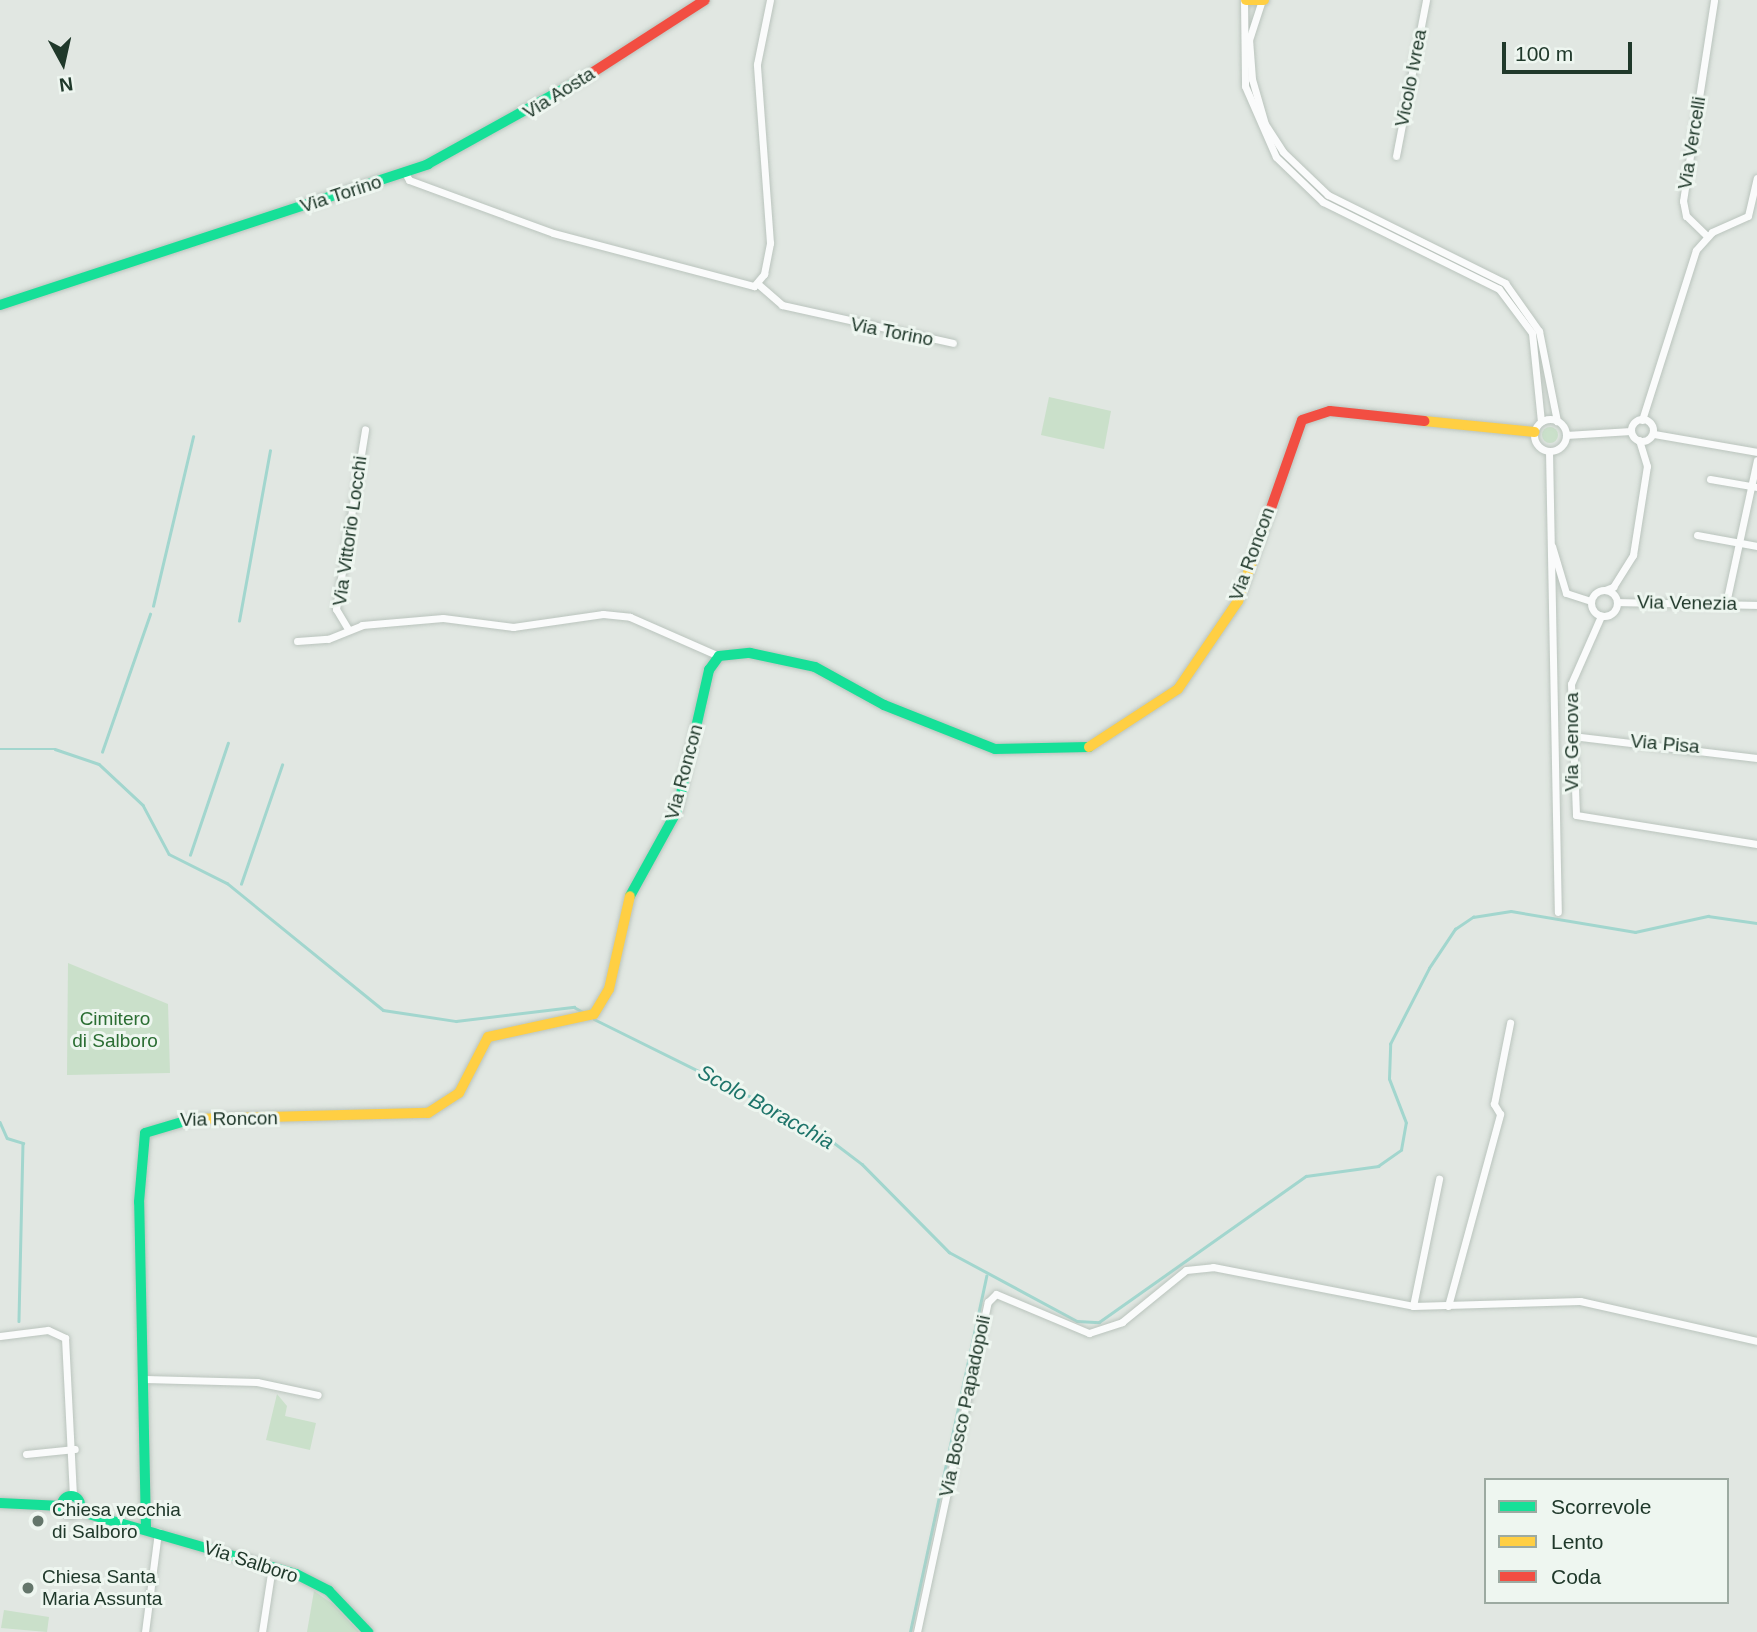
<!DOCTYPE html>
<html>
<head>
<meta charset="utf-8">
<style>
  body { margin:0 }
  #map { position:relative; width:1757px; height:1632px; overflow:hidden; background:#e1e7e2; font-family:Helvetica,sans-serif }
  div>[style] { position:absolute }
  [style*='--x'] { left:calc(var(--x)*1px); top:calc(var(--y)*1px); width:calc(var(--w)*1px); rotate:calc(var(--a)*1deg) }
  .green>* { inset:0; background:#cae0ca }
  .round { border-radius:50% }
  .stream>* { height:2.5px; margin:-1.25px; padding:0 1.25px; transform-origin:1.25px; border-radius:1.25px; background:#a2d6ce }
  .roads { filter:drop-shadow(0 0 2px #bac4bd) drop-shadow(0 0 2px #bac4bd) }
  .street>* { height:7px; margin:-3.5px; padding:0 3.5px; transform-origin:3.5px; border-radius:3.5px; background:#fafbfb }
  .street>.ring { margin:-3.5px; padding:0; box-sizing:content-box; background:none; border:7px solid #fafbfb; border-radius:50% }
  .fast>* { height:10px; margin:-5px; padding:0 5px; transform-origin:5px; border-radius:5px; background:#16e098 }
  .fast>.ring { margin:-5px; padding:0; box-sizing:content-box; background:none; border:10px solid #16e098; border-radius:50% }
  .slow>* { height:10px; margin:-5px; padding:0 5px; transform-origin:5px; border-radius:5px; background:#ffcf43 }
  .jam>* { height:10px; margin:-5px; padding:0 5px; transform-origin:5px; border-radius:5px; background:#f24e42 }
  .dots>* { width:19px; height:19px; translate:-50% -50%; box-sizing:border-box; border:4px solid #eef6f0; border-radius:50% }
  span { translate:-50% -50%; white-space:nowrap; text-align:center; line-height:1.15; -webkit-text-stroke:6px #eef6f0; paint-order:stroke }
  .street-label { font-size:19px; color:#20392b }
  .park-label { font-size:19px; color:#2b6e33 }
  .poi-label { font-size:19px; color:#20392b }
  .left { translate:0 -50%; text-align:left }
  .water-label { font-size:21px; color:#1c7369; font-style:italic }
  .legend { position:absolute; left:1484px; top:1478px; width:245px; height:126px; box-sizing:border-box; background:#eef6f0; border:2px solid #9caaa1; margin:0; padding:9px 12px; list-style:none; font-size:21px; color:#20392b }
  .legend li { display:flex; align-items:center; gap:14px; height:35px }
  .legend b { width:35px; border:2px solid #9caaa1 }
  .north { position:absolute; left:28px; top:28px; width:70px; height:70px; -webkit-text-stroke:5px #eef6f0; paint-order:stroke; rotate:172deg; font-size:19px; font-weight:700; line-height:28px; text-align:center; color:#20392b }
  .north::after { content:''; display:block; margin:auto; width:24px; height:32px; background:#20392b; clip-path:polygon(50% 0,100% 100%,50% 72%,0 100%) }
  .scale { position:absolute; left:1502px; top:42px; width:130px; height:32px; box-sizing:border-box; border:4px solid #20392b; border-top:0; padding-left:9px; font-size:21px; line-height:24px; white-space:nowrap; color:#20392b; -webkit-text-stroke:5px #eef6f0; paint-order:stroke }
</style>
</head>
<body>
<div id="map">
  <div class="green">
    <i style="clip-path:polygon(1049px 397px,1111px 411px,1104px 449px,1041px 435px)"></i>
    <i class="round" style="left:1542px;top:427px;width:16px;height:16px"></i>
    <i style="clip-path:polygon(68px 963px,168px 1004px,170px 1073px,67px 1075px)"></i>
    <i style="clip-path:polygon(277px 1394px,287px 1406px,285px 1416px,316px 1423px,310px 1450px,266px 1440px)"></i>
    <i style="clip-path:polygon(314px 1591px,333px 1604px,359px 1632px,307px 1632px)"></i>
    <i style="clip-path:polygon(4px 1610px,49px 1617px,47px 1632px,1px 1628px)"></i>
  </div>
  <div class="stream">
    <i style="--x:153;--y:606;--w:174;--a:-76.7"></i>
    <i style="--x:239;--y:621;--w:173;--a:-79.7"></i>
    <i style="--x:0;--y:749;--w:55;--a:0"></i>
    <i style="--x:55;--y:749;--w:46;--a:18.8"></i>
    <i style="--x:99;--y:764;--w:60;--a:43"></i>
    <i style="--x:143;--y:805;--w:55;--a:62"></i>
    <i style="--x:169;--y:854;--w:65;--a:26.6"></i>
    <i style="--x:227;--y:883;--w:201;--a:39.1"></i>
    <i style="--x:383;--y:1010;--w:74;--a:8.6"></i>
    <i style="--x:456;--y:1021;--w:119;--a:-6.8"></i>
    <i style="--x:574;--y:1007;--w:13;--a:29"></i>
    <i style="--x:102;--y:752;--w:146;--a:-70.8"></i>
    <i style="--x:190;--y:855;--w:118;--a:-71.3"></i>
    <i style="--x:241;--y:884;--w:126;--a:-71"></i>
    <i style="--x:594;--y:1019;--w:248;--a:26.4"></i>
    <i style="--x:816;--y:1129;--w:58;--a:37.3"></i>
    <i style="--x:862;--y:1164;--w:124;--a:45.3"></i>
    <i style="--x:949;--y:1252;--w:145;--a:28.3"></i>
    <i style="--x:1077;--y:1321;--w:22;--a:3"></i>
    <i style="--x:1099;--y:1322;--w:253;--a:-35.2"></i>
    <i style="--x:1306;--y:1176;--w:73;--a:-7.9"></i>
    <i style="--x:1378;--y:1166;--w:28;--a:-35"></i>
    <i style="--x:1401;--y:1150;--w:27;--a:-80"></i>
    <i style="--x:1406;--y:1123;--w:47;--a:-111.1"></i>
    <i style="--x:1389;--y:1079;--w:35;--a:-88"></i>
    <i style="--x:1390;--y:1044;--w:85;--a:-62.8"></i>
    <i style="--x:1429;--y:968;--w:47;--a:-56.3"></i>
    <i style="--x:1455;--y:929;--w:22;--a:-34"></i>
    <i style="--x:1473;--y:917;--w:38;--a:-9"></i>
    <i style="--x:1511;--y:911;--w:126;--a:9.6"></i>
    <i style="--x:1635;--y:932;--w:75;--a:-12.4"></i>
    <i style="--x:1708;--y:916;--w:49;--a:8.1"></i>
    <i style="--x:0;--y:1122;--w:17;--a:66"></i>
    <i style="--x:7;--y:1138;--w:17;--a:17"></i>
    <i style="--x:23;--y:1143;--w:178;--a:91.3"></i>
    <i style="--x:910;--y:1632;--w:364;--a:-77.9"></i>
  </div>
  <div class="roads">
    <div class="street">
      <i style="--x:1244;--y:0;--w:86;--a:89.3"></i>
      <i style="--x:1245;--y:86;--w:77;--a:66.4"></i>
      <i style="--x:1276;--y:157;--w:65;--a:43.8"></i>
      <i style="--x:1323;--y:202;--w:196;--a:26.3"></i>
      <i style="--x:1499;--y:289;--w:55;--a:53.1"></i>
      <i style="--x:1532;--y:333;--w:89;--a:84.2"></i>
      <i style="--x:1261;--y:3;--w:38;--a:108"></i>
      <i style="--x:1249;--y:39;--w:40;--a:85.7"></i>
      <i style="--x:1252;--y:79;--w:47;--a:73.9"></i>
      <i style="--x:1265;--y:124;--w:33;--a:57"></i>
      <i style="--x:1283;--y:152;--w:62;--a:43.7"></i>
      <i style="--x:1328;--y:195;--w:198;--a:26.4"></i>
      <i style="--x:1505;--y:283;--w:59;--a:54.7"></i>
      <i style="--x:1539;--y:331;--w:92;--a:78.7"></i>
      <i style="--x:1396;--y:156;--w:159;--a:-79.1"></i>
      <i style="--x:405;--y:173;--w:8;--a:60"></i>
      <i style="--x:409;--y:180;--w:153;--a:20.2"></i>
      <i style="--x:553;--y:233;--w:208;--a:14.8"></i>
      <i style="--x:754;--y:286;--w:16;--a:-50"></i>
      <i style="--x:764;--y:274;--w:32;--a:-79"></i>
      <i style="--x:770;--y:243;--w:179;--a:-94.2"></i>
      <i style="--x:757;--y:64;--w:65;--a:-78.5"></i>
      <i style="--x:1707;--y:236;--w:29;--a:-136"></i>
      <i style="--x:1686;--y:216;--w:15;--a:-101"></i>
      <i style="--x:1683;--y:201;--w:203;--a:-81.2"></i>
      <i style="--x:758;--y:284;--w:32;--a:41"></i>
      <i style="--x:782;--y:305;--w:175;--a:12.5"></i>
      <i class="ring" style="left:1631px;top:419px;width:15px;height:15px"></i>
      <i class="ring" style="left:1534px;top:419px;width:25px;height:25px"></i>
      <i style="--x:1642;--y:420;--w:178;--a:-72.4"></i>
      <i style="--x:1696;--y:250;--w:24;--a:-48"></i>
      <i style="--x:1712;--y:232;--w:39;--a:-24"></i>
      <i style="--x:1748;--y:216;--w:39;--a:-77"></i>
      <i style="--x:1654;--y:434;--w:105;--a:9.9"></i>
      <i style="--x:1566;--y:435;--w:65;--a:-3.5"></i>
      <i style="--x:1549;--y:451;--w:461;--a:88.9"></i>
      <i style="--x:1710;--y:479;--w:48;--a:9.7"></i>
      <i style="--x:1697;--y:535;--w:61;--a:10.4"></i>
      <i style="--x:1552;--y:546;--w:49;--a:73.4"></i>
      <i style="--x:1566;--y:593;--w:26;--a:18"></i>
      <i class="ring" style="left:1591px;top:590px;width:19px;height:19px"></i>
      <i style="--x:1605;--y:590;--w:9;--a:-21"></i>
      <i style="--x:1613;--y:587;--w:38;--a:-58"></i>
      <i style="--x:1633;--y:555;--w:90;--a:-81.1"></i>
      <i style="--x:1647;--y:466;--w:27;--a:-107"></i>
      <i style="--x:1617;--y:602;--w:140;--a:1.2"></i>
      <i style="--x:1726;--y:603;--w:146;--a:-77.8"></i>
      <i style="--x:1601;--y:616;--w:74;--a:113.8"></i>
      <i style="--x:1571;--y:684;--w:131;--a:87.8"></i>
      <i style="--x:1576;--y:815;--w:183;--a:9.1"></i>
      <i style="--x:348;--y:629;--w:23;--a:-121"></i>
      <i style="--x:336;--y:609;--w:182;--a:-80.8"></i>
      <i style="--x:297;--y:641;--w:31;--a:-4"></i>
      <i style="--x:328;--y:639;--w:37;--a:-22"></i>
      <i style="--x:362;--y:625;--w:81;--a:-4.9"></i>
      <i style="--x:443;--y:618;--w:71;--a:7.3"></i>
      <i style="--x:513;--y:627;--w:91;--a:-8.2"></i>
      <i style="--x:603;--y:614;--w:27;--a:6"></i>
      <i style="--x:630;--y:617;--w:97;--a:23.7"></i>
      <i style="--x:1572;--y:736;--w:186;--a:6.8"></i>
      <i style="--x:1413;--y:1306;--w:130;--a:-78.4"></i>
      <i style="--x:1448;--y:1306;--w:199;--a:-74.8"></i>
      <i style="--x:1500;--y:1114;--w:12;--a:-121"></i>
      <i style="--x:1494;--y:1104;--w:83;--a:-78.8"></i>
      <i style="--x:0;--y:1336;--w:48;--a:-7.1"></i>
      <i style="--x:48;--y:1330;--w:19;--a:25"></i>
      <i style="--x:65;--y:1338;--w:159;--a:87.1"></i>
      <i style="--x:145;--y:1379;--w:112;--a:1.5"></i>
      <i style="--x:257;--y:1382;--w:62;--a:12"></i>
      <i style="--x:26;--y:1454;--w:49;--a:-5.8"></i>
      <i style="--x:145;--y:1632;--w:101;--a:-82.6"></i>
      <i style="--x:262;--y:1632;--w:66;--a:-81.3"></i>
      <i style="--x:917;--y:1632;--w:338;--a:-77.9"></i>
      <i style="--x:988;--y:1302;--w:11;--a:-45"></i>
      <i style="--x:996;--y:1294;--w:101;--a:22.8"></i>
      <i style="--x:1089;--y:1333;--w:35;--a:-18"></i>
      <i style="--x:1122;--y:1322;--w:82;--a:-39.1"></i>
      <i style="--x:1186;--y:1270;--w:27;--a:-6"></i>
      <i style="--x:1213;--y:1267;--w:204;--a:11"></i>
      <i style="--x:1413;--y:1306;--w:167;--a:-1.7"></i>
      <i style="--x:1580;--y:1301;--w:181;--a:12.7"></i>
    </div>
    <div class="fast">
      <i style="--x:0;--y:305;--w:451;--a:-18.2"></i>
      <i style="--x:428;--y:164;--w:182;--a:-29"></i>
      <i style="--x:630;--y:896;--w:97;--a:-61.1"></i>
      <i style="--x:677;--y:811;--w:145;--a:-77.2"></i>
      <i style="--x:709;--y:670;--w:17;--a:-54"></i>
      <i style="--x:719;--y:656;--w:31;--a:-6"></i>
      <i style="--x:750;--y:653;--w:66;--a:12.2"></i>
      <i style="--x:815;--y:667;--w:79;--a:28.8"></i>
      <i style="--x:884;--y:705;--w:119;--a:21.6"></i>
      <i style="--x:995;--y:749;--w:94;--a:-1.2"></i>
      <i class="ring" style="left:62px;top:1496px;width:8px;height:8px"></i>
      <i style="--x:0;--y:1503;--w:62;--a:2.8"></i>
      <i style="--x:78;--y:1511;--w:227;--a:16.1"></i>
      <i style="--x:296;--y:1574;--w:37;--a:27"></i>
      <i style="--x:329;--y:1591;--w:57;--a:46.4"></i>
      <i style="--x:146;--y:1529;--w:327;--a:-91.2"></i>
      <i style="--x:139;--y:1202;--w:69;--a:-85"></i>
      <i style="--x:145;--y:1133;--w:49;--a:-16.6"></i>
    </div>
    <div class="slow">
      <i style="--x:1246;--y:0;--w:18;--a:0"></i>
      <i style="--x:1424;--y:421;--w:111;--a:5.7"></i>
      <i style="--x:1089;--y:747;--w:106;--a:-33.1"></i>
      <i style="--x:1178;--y:689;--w:107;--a:-55.7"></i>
      <i style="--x:1238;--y:601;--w:96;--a:-70.4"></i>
      <i style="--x:192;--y:1119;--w:236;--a:-1.5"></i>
      <i style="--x:428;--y:1113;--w:37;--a:-33"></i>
      <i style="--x:459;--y:1093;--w:63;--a:-62.6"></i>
      <i style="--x:488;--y:1037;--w:108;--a:-12.2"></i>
      <i style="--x:594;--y:1014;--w:29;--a:-59"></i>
      <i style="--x:609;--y:989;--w:95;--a:-77.3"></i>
    </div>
    <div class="jam">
      <i style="--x:587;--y:76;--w:140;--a:-32.8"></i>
      <i style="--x:1270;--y:511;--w:96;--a:-70.6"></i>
      <i style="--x:1302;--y:420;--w:29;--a:-18"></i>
      <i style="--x:1330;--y:411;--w:95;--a:6.1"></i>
    </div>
  </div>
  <div class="dots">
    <i style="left:38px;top:1521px;background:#64766b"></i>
    <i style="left:28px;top:1588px;background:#64766b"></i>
  </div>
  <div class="street-label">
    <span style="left:1411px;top:78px;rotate:-79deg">Vicolo Ivrea</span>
    <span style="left:559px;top:93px;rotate:-32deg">Via Aosta</span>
    <span style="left:1692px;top:143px;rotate:-81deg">Via Vercelli</span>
    <span style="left:341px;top:194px;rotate:-18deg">Via Torino</span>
    <span style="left:892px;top:332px;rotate:11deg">Via Torino</span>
    <span style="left:350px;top:531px;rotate:-82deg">Via Vittorio Locchi</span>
    <span style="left:1252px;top:554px;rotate:-70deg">Via Roncon</span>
    <span style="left:1687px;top:603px;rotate:1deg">Via Venezia</span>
    <span style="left:1572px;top:742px;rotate:-90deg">Via Genova</span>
    <span style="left:1665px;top:744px;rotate:5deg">Via Pisa</span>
    <span style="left:684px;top:772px;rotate:-75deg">Via Roncon</span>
    <span style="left:229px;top:1119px;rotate:-1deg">Via Roncon</span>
    <span style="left:965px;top:1406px;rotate:-78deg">Via Bosco Papadopoli</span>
    <span style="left:251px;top:1562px;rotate:18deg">Via Salboro</span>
  </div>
  <div class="park-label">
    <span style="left:115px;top:1030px">Cimitero<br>di Salboro</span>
  </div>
  <div class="poi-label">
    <span class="left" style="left:52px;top:1521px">Chiesa vecchia<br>di Salboro</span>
    <span class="left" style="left:42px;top:1588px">Chiesa Santa<br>Maria Assunta</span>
  </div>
  <div class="water-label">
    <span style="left:766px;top:1107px;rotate:29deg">Scolo Boracchia</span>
  </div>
  <ul class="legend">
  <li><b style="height:9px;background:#16e098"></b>Scorrevole</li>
  <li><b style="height:9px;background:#ffcf43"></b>Lento</li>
  <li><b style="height:9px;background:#f24e42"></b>Coda</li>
  </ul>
  <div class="north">N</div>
  <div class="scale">100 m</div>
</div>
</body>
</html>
